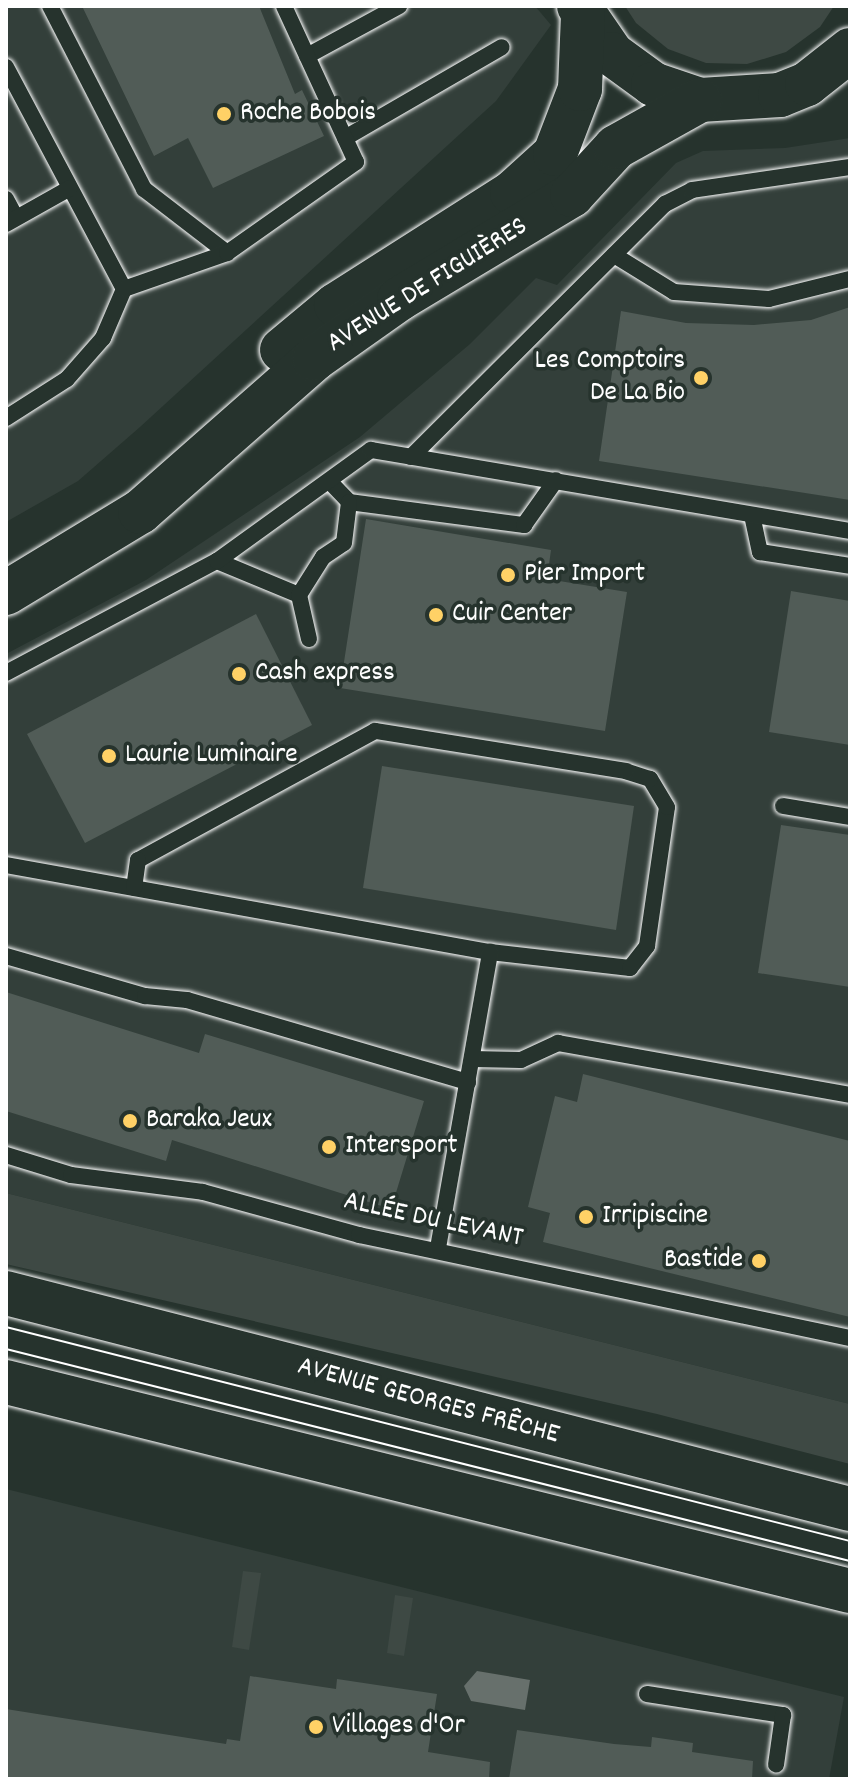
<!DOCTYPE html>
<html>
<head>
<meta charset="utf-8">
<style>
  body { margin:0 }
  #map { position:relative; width:856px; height:1785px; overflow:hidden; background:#26332d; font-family:Dekko,sans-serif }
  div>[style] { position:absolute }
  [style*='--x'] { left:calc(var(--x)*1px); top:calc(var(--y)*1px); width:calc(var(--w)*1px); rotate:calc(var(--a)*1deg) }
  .built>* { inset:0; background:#333f3a }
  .green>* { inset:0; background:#3e4944 }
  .water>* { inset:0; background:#67706c }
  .building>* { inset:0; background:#515c57 }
  .roads { filter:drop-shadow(0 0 2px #fff) drop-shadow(0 0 2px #fff) }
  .lane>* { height:16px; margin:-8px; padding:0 8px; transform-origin:8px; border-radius:8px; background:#26332d }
  .secondary>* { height:44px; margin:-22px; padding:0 22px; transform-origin:22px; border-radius:22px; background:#26332d }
  .primary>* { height:44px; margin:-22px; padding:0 22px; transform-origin:22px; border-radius:22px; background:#26332d }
  .tram>* { height:2px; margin:-1px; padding:0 1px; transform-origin:1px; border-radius:1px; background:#fff }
  .dots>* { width:22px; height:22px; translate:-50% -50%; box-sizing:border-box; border:4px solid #26332d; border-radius:50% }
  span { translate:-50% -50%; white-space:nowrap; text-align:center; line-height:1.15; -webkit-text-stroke:7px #26332d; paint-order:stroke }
  .poi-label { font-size:28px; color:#fff }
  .left { translate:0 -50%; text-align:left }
  .right { translate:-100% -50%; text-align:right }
  .street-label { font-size:28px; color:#fff }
  .frame { position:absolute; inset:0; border:8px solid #fff; pointer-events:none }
</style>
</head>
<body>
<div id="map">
  <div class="built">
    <i style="clip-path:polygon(6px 6px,535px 6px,551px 25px,496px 101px,140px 427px,78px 481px,6px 522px)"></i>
    <i style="clip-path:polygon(850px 138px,850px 1404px,6px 1193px,6px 654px,146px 580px,360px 437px,470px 344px,536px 278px,557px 285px,676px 163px,703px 151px,785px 148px)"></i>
    <i style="clip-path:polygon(6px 1489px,844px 1697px,829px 1779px,6px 1779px)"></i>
  </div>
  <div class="green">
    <i style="clip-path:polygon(625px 6px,834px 6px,820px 27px,786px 52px,747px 64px,706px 63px,668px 49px,636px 23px)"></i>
    <i style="clip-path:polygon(6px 1193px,850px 1404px,850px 1464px,657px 1414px,6px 1264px)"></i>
    <i style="clip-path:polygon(243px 1571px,261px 1573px,249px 1650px,232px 1647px)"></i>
    <i style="clip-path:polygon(395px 1595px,413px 1598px,404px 1656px,387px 1653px)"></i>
  </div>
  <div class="water">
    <i style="clip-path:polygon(477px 1671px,530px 1680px,525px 1710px,471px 1701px,464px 1686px)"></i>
  </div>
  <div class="building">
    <i style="clip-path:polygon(82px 6px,259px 6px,295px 94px,302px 90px,324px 136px,213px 188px,188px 138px,154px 156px)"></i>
    <i style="clip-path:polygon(850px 307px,850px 500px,599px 461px,621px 311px,686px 323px,754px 325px,811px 320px)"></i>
    <i style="clip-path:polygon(366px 519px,551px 550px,547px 579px,627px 592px,605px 731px,340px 688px)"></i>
    <i style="clip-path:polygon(791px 591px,850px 601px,850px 745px,769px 732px)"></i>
    <i style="clip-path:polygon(256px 614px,312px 725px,85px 843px,27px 734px)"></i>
    <i style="clip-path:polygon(382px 766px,634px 806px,616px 930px,363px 888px)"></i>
    <i style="clip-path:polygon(781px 825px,850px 835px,850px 987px,758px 973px)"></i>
    <i style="clip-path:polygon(6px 992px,199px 1053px,205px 1034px,424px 1101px,391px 1209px,172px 1140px,166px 1161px,6px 1111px)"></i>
    <i style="clip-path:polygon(583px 1074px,850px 1141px,850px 1317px,543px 1242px,550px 1213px,528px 1207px,555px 1096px,577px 1102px)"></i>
    <i style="clip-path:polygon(250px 1676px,336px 1689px,337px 1679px,437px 1694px,428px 1752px,490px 1762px,489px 1779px,6px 1779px,6px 1709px,226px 1744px,227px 1739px,240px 1741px)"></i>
    <i style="clip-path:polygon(517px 1730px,614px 1744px,651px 1747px,652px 1737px,693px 1743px,692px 1752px,753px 1761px,752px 1779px,509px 1779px)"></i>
  </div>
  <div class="roads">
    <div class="lane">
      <i style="--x:50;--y:6;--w:206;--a:62.8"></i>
      <i style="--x:144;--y:189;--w:105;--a:37.6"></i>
      <i style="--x:307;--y:56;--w:105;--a:-28.5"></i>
      <i style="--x:6;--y:67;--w:251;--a:62"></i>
      <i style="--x:345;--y:138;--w:181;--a:-30.1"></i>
      <i style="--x:6;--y:199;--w:21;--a:62"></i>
      <i style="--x:6;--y:224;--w:73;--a:-29.4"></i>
      <i style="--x:614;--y:255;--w:70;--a:31.7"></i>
      <i style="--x:674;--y:292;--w:95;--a:4.2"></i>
      <i style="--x:769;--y:299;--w:83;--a:-13.9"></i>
      <i style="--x:6;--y:418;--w:72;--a:-32.6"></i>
      <i style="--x:67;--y:379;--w:55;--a:-48.7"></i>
      <i style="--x:103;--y:338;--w:53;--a:-66.8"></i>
      <i style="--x:124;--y:289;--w:109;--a:-19.3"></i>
      <i style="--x:227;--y:253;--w:158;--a:-35.2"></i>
      <i style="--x:356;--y:162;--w:172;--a:-114.8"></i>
      <i style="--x:411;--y:457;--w:359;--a:-44.9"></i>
      <i style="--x:665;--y:204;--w:30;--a:-27"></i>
      <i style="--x:692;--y:190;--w:160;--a:-8.3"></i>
      <i style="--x:330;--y:482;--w:28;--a:46"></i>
      <i style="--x:349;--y:502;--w:177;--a:7.5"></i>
      <i style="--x:524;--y:525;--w:55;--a:-54.6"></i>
      <i style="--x:752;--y:515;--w:38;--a:78"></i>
      <i style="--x:760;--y:552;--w:91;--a:8.8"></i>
      <i style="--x:217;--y:561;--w:89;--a:22.5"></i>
      <i style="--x:309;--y:639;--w:45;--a:-102.8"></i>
      <i style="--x:299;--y:595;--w:45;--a:-57.7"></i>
      <i style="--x:323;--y:557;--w:25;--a:-34"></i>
      <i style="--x:344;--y:543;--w:41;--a:-83"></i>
      <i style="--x:6;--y:673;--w:239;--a:-28"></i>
      <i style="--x:217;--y:561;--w:190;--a:-35.8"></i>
      <i style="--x:371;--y:450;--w:486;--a:9.6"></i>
      <i style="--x:783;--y:806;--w:68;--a:9.3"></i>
      <i style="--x:6;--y:865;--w:492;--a:10.2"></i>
      <i style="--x:490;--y:952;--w:141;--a:6.5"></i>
      <i style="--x:630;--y:968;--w:28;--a:-52"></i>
      <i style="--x:647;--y:946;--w:140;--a:-81.8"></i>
      <i style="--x:667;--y:807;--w:33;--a:-121"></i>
      <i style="--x:650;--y:779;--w:25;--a:-162"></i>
      <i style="--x:626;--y:771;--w:254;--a:-170.9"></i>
      <i style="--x:375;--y:731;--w:270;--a:151.4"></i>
      <i style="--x:138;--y:860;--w:28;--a:98"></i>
      <i style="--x:6;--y:956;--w:145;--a:16.1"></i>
      <i style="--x:145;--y:996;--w:42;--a:5.4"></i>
      <i style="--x:187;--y:1000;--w:293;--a:16.3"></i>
      <i style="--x:472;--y:1059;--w:49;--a:1.2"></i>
      <i style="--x:521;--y:1060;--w:41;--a:-24.7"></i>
      <i style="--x:558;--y:1043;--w:297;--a:10.1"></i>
      <i style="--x:6;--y:1155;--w:68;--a:17.1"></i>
      <i style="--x:71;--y:1175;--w:133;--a:7.3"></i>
      <i style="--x:203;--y:1192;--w:162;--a:15.4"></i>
      <i style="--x:359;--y:1235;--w:502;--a:11.85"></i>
      <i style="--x:438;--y:1248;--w:301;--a:-80"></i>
      <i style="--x:647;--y:1694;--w:138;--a:8.8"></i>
      <i style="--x:783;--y:1715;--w:50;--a:98"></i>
    </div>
    <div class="secondary">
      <i style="--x:579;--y:6;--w:58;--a:55.5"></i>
      <i style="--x:612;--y:54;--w:51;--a:36.2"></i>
      <i style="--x:653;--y:84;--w:50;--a:18.8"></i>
      <i style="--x:700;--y:100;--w:80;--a:-3.6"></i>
      <i style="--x:780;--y:95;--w:29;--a:-22"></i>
      <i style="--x:807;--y:84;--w:55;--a:-38.3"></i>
      <i style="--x:282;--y:350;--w:70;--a:-39.8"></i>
      <i style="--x:336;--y:305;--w:209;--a:-32.5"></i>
      <i style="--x:512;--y:193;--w:58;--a:-42.2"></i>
      <i style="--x:555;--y:154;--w:70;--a:-69"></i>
      <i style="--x:580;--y:89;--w:75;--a:-87.7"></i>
      <i style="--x:6;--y:593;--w:157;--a:-31.2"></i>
      <i style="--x:140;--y:512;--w:232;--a:-41.3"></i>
      <i style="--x:314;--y:359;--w:104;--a:-35.2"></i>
      <i style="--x:399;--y:299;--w:202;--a:-31"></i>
      <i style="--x:572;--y:195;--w:65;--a:-47.5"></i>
      <i style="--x:616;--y:147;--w:96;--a:-29.2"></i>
    </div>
    <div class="primary">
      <i style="--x:6;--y:1293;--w:871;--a:14.36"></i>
      <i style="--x:6;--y:1382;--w:869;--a:13.91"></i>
    </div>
  </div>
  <div class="tram">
    <i style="--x:6;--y:1327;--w:871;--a:14.23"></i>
    <i style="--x:6;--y:1349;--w:870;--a:14.1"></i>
  </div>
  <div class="dots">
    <i style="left:224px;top:114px;background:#ffd166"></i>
    <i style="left:701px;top:378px;background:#ffd166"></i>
    <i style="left:508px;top:575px;background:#ffd166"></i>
    <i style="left:436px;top:615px;background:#ffd166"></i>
    <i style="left:239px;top:674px;background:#ffd166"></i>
    <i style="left:109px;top:756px;background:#ffd166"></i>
    <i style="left:130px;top:1121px;background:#ffd166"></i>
    <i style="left:329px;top:1147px;background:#ffd166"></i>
    <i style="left:586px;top:1217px;background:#ffd166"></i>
    <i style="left:759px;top:1261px;background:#ffd166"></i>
    <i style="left:316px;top:1727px;background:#ffd166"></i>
  </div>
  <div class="poi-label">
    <span class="left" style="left:240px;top:114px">Roche Bobois</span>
    <span class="right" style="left:685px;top:378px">Les Comptoirs<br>De La Bio</span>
    <span class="left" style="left:524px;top:575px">Pier Import</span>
    <span class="left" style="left:452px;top:615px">Cuir Center</span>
    <span class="left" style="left:255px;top:674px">Cash express</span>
    <span class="left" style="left:125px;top:756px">Laurie Luminaire</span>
    <span class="left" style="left:146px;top:1121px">Baraka Jeux</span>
    <span class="left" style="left:345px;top:1147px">Intersport</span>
    <span class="left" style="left:602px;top:1217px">Irripiscine</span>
    <span class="right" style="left:743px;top:1261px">Bastide</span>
    <span class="left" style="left:332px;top:1727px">Villages d'Or</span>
  </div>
  <div class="street-label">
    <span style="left:428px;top:286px;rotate:-32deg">AVENUE DE FIGUIÈRES</span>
    <span style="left:433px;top:1221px;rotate:12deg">ALLÉE DU LEVANT</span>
    <span style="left:428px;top:1402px;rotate:15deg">AVENUE GEORGES FRÊCHE</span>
  </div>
  <div class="frame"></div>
</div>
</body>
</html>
